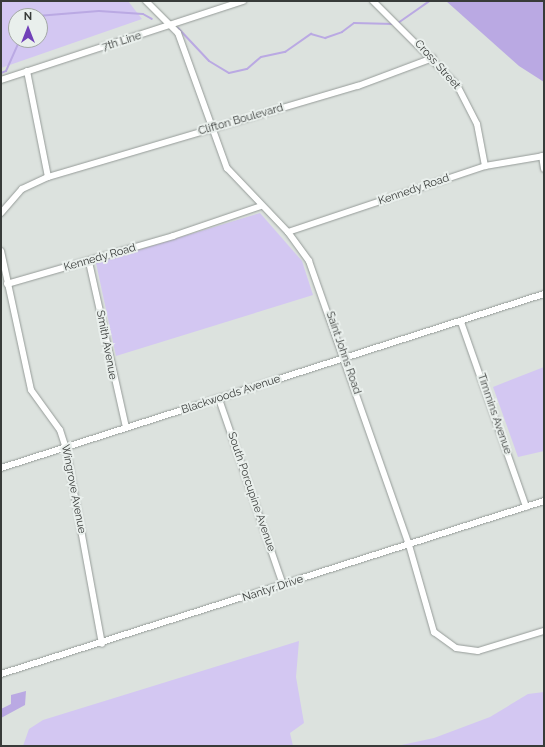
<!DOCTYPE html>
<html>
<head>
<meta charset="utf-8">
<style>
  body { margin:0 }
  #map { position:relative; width:545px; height:747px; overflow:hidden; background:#dce2de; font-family:Raleway,sans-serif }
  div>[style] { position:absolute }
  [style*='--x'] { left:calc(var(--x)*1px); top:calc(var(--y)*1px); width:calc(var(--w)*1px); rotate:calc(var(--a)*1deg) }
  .green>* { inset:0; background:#d3c7f2 }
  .water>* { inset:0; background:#baa9e3 }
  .stream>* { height:2px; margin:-1px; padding:0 1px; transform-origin:1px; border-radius:1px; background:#baa9e3 }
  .roads { filter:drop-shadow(0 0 1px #959b98) drop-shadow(0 0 1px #959b98) }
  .minor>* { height:6px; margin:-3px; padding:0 3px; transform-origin:3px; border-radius:3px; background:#fff }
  span { translate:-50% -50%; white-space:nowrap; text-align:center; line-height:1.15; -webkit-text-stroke:4px #e9efec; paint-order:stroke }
  .street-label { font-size:11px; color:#383b39 }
  .frame { position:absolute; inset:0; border:2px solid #383b39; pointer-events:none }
  .north { position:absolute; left:8px; top:8px; width:40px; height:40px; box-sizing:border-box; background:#e9efec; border:1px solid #a2a7a4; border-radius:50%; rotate:0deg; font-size:11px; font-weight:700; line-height:16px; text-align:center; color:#383b39 }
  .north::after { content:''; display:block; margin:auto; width:14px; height:18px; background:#7141b8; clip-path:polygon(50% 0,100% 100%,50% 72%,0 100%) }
</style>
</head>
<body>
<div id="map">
  <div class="green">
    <i style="clip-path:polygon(evenodd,1px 1px,128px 1px,142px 19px,1px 68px,1px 1px,16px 16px,40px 16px,40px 40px,16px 40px,16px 16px)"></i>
    <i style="clip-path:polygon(260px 213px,302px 261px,313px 295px,116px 356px,96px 263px)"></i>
    <i style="clip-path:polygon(544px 367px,544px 451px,518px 457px,493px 387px)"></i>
    <i style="clip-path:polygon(299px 641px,296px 677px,304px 723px,290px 733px,293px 746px,23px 746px,29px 729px,43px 720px)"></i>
    <i style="clip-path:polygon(544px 692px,544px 746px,397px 746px,434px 738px,490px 717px,528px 694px)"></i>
  </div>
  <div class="water">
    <i style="clip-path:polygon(446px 1px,544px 1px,544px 82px,519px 66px)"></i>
    <i style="clip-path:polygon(26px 691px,25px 705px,1px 718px,1px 709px,11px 704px,11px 695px)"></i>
  </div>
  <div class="stream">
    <i style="--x:37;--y:16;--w:62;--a:-4.6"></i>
    <i style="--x:99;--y:11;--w:44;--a:3.9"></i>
    <i style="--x:143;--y:14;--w:10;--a:29"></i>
    <i style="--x:398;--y:23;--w:39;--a:-35"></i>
    <i style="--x:178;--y:28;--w:45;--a:46.8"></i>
    <i style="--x:209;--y:61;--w:23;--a:31"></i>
    <i style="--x:229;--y:73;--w:18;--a:-13"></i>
    <i style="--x:247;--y:69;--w:18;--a:-41"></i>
    <i style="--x:261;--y:57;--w:25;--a:-12"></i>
    <i style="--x:285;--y:52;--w:32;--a:-35"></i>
    <i style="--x:311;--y:34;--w:15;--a:16"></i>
    <i style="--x:325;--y:38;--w:18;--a:-19"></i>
    <i style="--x:342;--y:32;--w:15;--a:-37"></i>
    <i style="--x:354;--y:23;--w:40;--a:1.4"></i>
    <i style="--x:1;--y:73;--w:5;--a:-22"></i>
    <i style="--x:6;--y:71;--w:34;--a:-66"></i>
  </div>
  <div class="roads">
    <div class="minor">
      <i style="--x:146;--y:1;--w:45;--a:45"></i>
      <i style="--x:178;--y:33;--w:144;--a:70.1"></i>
      <i style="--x:227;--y:168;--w:88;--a:46.4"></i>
      <i style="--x:288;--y:232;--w:36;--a:54"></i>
      <i style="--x:309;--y:261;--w:301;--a:70.6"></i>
      <i style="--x:409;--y:545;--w:91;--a:74"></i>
      <i style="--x:434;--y:632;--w:27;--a:36"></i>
      <i style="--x:456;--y:648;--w:22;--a:8"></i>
      <i style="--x:478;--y:651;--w:69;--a:-16.9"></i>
      <i style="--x:373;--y:1;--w:119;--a:45"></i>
      <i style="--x:457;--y:85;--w:44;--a:62.9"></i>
      <i style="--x:477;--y:124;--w:43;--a:79.2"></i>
      <i style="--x:27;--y:71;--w:108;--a:78.8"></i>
      <i style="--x:1;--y:80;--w:255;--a:-18.1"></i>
      <i style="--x:542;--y:156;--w:13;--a:81"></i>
      <i style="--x:1;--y:213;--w:32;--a:-49"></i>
      <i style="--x:22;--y:189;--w:29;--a:-25"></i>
      <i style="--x:48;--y:177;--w:323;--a:-16.4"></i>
      <i style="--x:358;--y:86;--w:80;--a:-20.5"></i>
      <i style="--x:288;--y:232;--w:208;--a:-18.5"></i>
      <i style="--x:485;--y:166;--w:60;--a:-9.6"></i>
      <i style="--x:1;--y:251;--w:142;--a:77.8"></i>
      <i style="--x:31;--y:390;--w:49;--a:54.1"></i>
      <i style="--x:60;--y:430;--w:19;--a:72"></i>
      <i style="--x:66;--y:448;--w:199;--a:79.6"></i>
      <i style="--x:89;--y:262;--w:170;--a:77.4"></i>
      <i style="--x:7;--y:284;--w:173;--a:-16.1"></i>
      <i style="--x:173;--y:236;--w:93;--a:-18.8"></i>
      <i style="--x:461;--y:322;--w:196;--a:70.6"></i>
      <i style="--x:219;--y:399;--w:197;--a:71"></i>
      <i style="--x:1;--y:468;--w:570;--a:-17.77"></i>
      <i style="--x:1;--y:674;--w:570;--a:-17.67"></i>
    </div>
  </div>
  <div class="street-label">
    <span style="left:122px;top:42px;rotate:-18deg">7th Line</span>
    <span style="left:437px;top:65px;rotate:48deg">Cross Street</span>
    <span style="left:241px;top:120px;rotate:-16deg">Clifton Boulevard</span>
    <span style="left:414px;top:190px;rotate:-19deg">Kennedy Road</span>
    <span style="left:100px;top:258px;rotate:-16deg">Kennedy Road</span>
    <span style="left:106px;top:345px;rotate:79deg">Smith Avenue</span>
    <span style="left:343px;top:353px;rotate:71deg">Saint Johns Road</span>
    <span style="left:231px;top:395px;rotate:-18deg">Blackwoods Avenue</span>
    <span style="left:494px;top:414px;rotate:71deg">Timmins Avenue</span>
    <span style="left:73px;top:489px;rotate:79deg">Wingrove Avenue</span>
    <span style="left:251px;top:492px;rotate:71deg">South Porcupine Avenue</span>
    <span style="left:273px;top:589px;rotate:-18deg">Nantyr Drive</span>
  </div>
  <div class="frame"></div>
  <div class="north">N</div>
</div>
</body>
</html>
